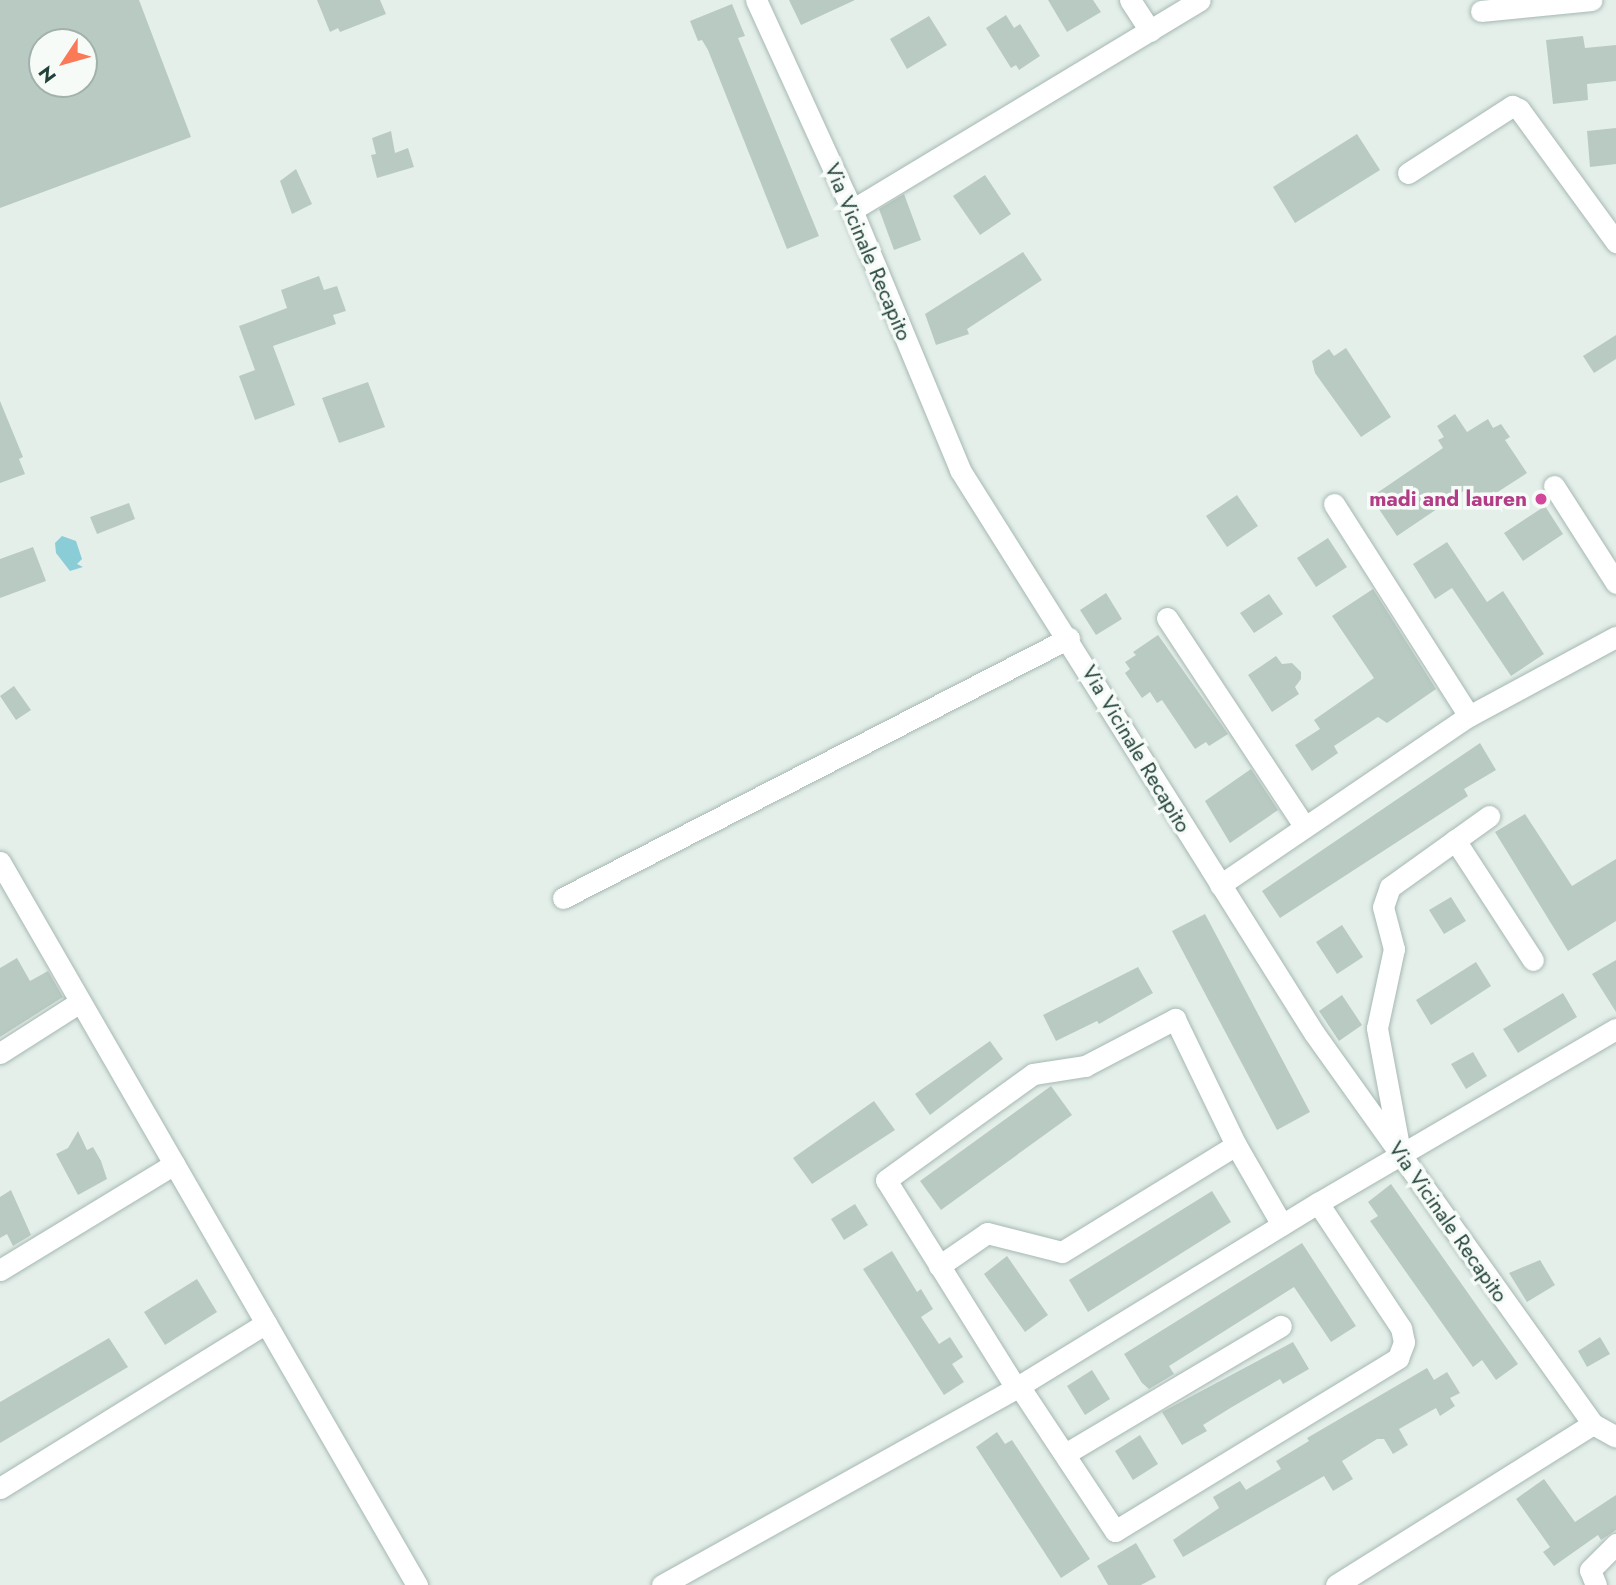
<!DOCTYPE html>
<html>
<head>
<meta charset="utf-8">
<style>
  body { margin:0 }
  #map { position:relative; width:1616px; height:1585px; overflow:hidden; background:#e4efea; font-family:Jost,sans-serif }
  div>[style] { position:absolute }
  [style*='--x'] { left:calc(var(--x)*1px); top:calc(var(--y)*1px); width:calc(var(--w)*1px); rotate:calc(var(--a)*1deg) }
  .water>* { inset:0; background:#8acdd6 }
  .building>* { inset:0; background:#b9cac3 }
  .roads { filter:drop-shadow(0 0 2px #a6b8b1) drop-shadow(0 0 2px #a6b8b1) }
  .minor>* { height:21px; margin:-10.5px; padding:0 10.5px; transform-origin:10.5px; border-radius:10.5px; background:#fff }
  .dots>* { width:19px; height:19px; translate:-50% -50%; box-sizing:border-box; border:4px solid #f6fbf8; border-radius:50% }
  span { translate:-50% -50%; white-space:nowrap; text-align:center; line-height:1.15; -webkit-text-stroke:7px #f6fbf8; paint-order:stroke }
  .street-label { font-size:21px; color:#224238 }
  .hotel-label { font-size:21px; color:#b23c85; font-weight:700 }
  .right { translate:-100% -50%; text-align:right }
  .north { position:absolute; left:28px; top:28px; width:70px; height:70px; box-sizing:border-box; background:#f6fbf8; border:2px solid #a1b1ab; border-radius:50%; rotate:234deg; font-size:19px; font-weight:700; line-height:28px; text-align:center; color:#224238 }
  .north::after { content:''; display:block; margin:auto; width:24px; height:32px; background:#fa7957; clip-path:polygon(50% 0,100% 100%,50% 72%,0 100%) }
</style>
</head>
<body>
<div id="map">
  <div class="water">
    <i style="clip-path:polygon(62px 536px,76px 541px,82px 559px,77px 564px,83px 567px,70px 571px,56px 553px,55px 543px)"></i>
  </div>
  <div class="building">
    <i style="clip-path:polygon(evenodd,0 0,139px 0,191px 137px,0 208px,0 0,42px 42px,84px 42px,84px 84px,42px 84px,42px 42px)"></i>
    <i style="clip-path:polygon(317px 0,380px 0,386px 14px,340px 32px,338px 28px,330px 32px)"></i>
    <i style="clip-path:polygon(789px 0,855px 0,801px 25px)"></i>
    <i style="clip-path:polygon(1048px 0,1093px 0,1101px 12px,1067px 32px)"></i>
    <i style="clip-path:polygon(732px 4px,745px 36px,738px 38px,819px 236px,787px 249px,708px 50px,702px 40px,698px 41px,690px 21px)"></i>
    <i style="clip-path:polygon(1006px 15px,1014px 28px,1020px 24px,1040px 56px,1019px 70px,1016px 65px,1011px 68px,986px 28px)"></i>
    <i style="clip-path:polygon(929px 16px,947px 45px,907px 69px,890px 39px)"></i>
    <i style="clip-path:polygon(1583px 36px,1585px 48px,1616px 45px,1616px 81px,1587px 84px,1588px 100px,1553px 104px,1546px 40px)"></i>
    <i style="clip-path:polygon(1616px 128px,1616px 164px,1590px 167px,1587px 131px)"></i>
    <i style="clip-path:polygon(391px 131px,395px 153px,408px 148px,414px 167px,377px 178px,371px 155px,376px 154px,372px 138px)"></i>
    <i style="clip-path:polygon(1357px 134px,1380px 170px,1295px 223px,1273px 187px)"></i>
    <i style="clip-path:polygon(296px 169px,312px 204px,292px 214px,280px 181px)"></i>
    <i style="clip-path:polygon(985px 175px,1011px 214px,980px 235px,953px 196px)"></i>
    <i style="clip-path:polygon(904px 194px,921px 240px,894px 250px,879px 209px)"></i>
    <i style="clip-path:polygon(1023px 252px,1042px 280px,967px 329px,969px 334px,936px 345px,925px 314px)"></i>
    <i style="clip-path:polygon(319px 276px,324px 290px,337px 286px,346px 311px,333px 315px,336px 324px,273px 346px,295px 405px,255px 420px,239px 376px,255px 370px,239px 326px,287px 308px,281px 290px)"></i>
    <i style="clip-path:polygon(1616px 335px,1616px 359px,1594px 373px,1583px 356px)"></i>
    <i style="clip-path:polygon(1346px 348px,1391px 417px,1361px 437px,1315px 373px,1312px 361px,1329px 349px,1334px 356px)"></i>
    <i style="clip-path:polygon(368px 382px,385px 427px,339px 443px,322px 398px)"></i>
    <i style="clip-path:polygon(0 401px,23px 457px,19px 459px,25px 474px,0 483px)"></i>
    <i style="clip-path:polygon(1455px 414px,1467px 432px,1488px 419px,1493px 428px,1501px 424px,1510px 437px,1505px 440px,1527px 473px,1479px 504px,1468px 488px,1397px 536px,1371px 497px,1443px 448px,1438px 440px,1444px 437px,1437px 426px)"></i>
    <i style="clip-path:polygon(1237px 495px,1258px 526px,1227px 547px,1206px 516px)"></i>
    <i style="clip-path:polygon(129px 503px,135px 519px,97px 534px,90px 517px)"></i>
    <i style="clip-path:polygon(1545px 506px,1563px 534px,1523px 561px,1504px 533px)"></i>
    <i style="clip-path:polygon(1328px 538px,1347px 567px,1316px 587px,1297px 558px)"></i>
    <i style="clip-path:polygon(1447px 542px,1487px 602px,1503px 591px,1544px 654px,1511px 676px,1452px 588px,1435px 599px,1413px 564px)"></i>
    <i style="clip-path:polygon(33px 547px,46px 581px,0 598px,0 559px)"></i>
    <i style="clip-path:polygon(1373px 589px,1436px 689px,1387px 723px,1378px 717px,1334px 746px,1338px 753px,1312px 771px,1295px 745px,1320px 729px,1314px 720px,1374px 678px,1332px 616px)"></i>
    <i style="clip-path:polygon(1106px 593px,1122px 619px,1096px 635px,1080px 610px)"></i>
    <i style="clip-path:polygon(1269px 594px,1283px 614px,1254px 633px,1240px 613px)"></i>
    <i style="clip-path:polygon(1158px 635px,1228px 734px,1209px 746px,1206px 742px,1195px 749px,1162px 700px,1157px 703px,1150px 692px,1142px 698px,1125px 673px,1130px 669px,1125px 662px,1136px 655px,1133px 652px)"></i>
    <i style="clip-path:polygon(1276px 656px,1282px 664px,1292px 663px,1301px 672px,1301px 679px,1295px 687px,1299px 694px,1272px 712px,1248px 675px)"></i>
    <i style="clip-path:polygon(14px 686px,31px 710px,16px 720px,0 696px)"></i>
    <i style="clip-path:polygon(1480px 743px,1496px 770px,1464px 789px,1468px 796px,1280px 918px,1262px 891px)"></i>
    <i style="clip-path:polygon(1251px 769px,1278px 810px,1230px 843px,1205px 801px)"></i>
    <i style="clip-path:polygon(1525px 814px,1572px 886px,1616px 859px,1616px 921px,1568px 951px,1495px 832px)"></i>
    <i style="clip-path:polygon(1451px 897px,1466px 921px,1444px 934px,1429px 910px)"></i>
    <i style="clip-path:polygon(1205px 914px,1310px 1112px,1277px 1130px,1172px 931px)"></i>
    <i style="clip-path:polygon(1342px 925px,1363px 957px,1337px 974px,1316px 942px)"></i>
    <i style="clip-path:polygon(17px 958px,30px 981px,48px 971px,63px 997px,0 1037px,0 968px)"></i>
    <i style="clip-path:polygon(1616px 960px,1616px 1012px,1592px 974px)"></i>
    <i style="clip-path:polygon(1476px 962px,1491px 986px,1431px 1025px,1416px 1000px)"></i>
    <i style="clip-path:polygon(1138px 967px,1153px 993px,1099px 1024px,1097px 1021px,1056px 1041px,1043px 1015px)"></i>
    <i style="clip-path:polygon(1563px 993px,1577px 1017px,1518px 1053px,1503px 1029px)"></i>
    <i style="clip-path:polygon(1342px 995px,1362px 1025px,1339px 1041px,1319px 1011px)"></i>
    <i style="clip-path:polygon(990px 1041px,1003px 1059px,930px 1115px,915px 1094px)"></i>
    <i style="clip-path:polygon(1473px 1052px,1487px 1076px,1466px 1089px,1451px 1064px)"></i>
    <i style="clip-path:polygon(1051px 1086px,1072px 1115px,941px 1210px,920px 1181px)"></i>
    <i style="clip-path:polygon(874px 1101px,895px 1130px,812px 1184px,793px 1158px)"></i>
    <i style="clip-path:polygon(78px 1131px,87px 1150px,93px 1147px,101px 1161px,107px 1179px,78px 1195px,56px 1154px,68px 1148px)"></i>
    <i style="clip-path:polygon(1391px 1184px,1518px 1364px,1496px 1380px,1482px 1360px,1473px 1367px,1370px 1221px,1378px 1216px,1368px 1202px)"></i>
    <i style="clip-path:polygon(11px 1190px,31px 1235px,13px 1246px,7px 1234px,0 1238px,0 1197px)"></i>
    <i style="clip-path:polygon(1212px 1191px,1231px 1222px,1088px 1312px,1069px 1280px)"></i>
    <i style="clip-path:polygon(855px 1204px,868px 1225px,844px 1240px,831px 1219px)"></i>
    <i style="clip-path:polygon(1302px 1243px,1356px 1326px,1331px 1342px,1294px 1287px,1169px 1366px,1174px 1374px,1149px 1389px,1142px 1383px,1124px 1354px)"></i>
    <i style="clip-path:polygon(892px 1251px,917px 1292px,921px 1289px,933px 1309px,921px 1317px,939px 1344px,950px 1337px,963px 1357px,952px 1364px,964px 1382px,944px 1395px,863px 1269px)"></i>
    <i style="clip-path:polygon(1007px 1256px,1048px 1315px,1025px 1332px,984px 1274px)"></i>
    <i style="clip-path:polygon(1540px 1260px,1555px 1285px,1527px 1302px,1509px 1273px)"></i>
    <i style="clip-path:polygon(197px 1279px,217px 1312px,165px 1345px,144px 1312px)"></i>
    <i style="clip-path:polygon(1600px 1337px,1610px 1354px,1587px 1367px,1578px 1351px)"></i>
    <i style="clip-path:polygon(109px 1338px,128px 1367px,0 1443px,0 1402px)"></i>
    <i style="clip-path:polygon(1293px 1342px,1309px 1369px,1283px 1384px,1280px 1379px,1232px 1407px,1203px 1425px,1207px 1431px,1182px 1445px,1162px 1412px)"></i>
    <i style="clip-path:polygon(1427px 1368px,1434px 1380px,1447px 1372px,1460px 1393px,1450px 1398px,1455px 1406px,1440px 1416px,1436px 1408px,1399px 1429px,1408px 1445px,1393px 1454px,1384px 1439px,1377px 1439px,1342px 1461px,1353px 1479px,1333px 1491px,1324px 1476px,1183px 1557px,1173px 1540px,1219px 1508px,1213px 1497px,1240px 1481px,1246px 1490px,1281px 1469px,1276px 1461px,1309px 1441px,1307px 1438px)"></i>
    <i style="clip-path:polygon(1092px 1370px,1110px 1399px,1085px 1415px,1067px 1386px)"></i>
    <i style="clip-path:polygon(997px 1432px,1005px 1444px,1012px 1440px,1090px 1559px,1061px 1578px,976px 1447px)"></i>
    <i style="clip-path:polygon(1140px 1435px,1158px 1464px,1133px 1480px,1115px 1451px)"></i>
    <i style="clip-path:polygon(1544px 1479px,1575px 1522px,1616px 1495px,1616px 1530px,1601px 1540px,1598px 1535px,1554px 1566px,1543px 1552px,1550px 1547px,1516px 1499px)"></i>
    <i style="clip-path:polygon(1136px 1543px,1156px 1577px,1141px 1585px,1108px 1585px,1097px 1566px)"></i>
  </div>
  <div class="roads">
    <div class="minor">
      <i style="--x:756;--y:0;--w:231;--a:65.4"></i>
      <i style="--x:852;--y:210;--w:282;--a:67.4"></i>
      <i style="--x:960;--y:470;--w:665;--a:57.84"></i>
      <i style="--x:1314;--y:1033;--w:480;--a:54.5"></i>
      <i style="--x:1593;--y:1424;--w:26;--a:29"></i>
      <i style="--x:1130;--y:0;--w:37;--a:57"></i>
      <i style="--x:1481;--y:11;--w:111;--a:-5.7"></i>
      <i style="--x:1408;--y:173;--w:124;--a:-32.8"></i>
      <i style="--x:1512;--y:106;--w:8;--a:23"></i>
      <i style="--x:1519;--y:109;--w:165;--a:53.9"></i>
      <i style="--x:852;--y:210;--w:406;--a:-31.1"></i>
      <i style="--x:1554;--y:486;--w:115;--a:57.4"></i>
      <i style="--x:1334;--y:504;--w:251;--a:57.5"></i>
      <i style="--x:1167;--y:618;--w:250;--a:56.6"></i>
      <i style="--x:1455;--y:840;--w:143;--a:57"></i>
      <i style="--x:0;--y:862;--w:835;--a:60.03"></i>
      <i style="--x:1220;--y:885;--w:301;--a:-34.2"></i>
      <i style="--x:1469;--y:716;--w:167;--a:-28.3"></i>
      <i style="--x:563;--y:898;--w:569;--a:-27.2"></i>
      <i style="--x:0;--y:1053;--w:95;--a:-32.5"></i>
      <i style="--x:1399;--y:1146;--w:120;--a:-100.6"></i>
      <i style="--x:1377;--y:1028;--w:81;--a:-77.9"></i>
      <i style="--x:1394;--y:949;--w:43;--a:-104.7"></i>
      <i style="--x:1383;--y:907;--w:21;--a:-71"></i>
      <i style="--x:1390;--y:887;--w:122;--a:-35.6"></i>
      <i style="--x:939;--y:1266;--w:58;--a:-34.5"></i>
      <i style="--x:987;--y:1233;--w:77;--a:14.2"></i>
      <i style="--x:1062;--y:1252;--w:204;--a:-31.6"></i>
      <i style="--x:0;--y:1270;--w:204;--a:-31.3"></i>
      <i style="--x:1019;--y:1386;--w:174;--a:56.5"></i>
      <i style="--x:1115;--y:1531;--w:332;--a:-31.4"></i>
      <i style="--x:1398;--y:1358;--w:17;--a:-69"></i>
      <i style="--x:1404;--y:1342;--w:14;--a:-102"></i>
      <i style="--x:1401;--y:1328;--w:150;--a:-123.6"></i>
      <i style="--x:1016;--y:1388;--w:245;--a:-122"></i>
      <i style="--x:886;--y:1180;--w:181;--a:-35.8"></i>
      <i style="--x:1033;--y:1074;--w:53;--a:-8.7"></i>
      <i style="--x:1085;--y:1066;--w:102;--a:-27.6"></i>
      <i style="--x:1175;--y:1019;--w:140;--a:64.2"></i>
      <i style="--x:1236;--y:1145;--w:92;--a:60.1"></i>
      <i style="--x:1065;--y:1454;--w:251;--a:-30.7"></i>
      <i style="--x:0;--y:1488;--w:313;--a:-31.8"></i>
      <i style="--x:662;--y:1585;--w:409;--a:-29.1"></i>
      <i style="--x:1019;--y:1386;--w:351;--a:-31.5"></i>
      <i style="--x:1318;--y:1203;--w:345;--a:-30.3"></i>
      <i style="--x:1336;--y:1585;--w:303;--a:-32.1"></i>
      <i style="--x:1596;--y:1585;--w:16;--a:-112"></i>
      <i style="--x:1590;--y:1570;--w:37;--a:-45"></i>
    </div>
  </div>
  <div class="dots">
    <i style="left:1541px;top:499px;background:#d1479c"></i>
  </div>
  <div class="street-label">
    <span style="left:868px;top:252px;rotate:67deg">Via Vicinale Recapito</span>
    <span style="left:1136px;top:749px;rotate:59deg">Via Vicinale Recapito</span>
    <span style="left:1448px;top:1222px;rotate:55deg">Via Vicinale Recapito</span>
  </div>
  <div class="hotel-label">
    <span class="right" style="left:1527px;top:499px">madi and lauren</span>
  </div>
  <div class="north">N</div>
</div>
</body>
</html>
